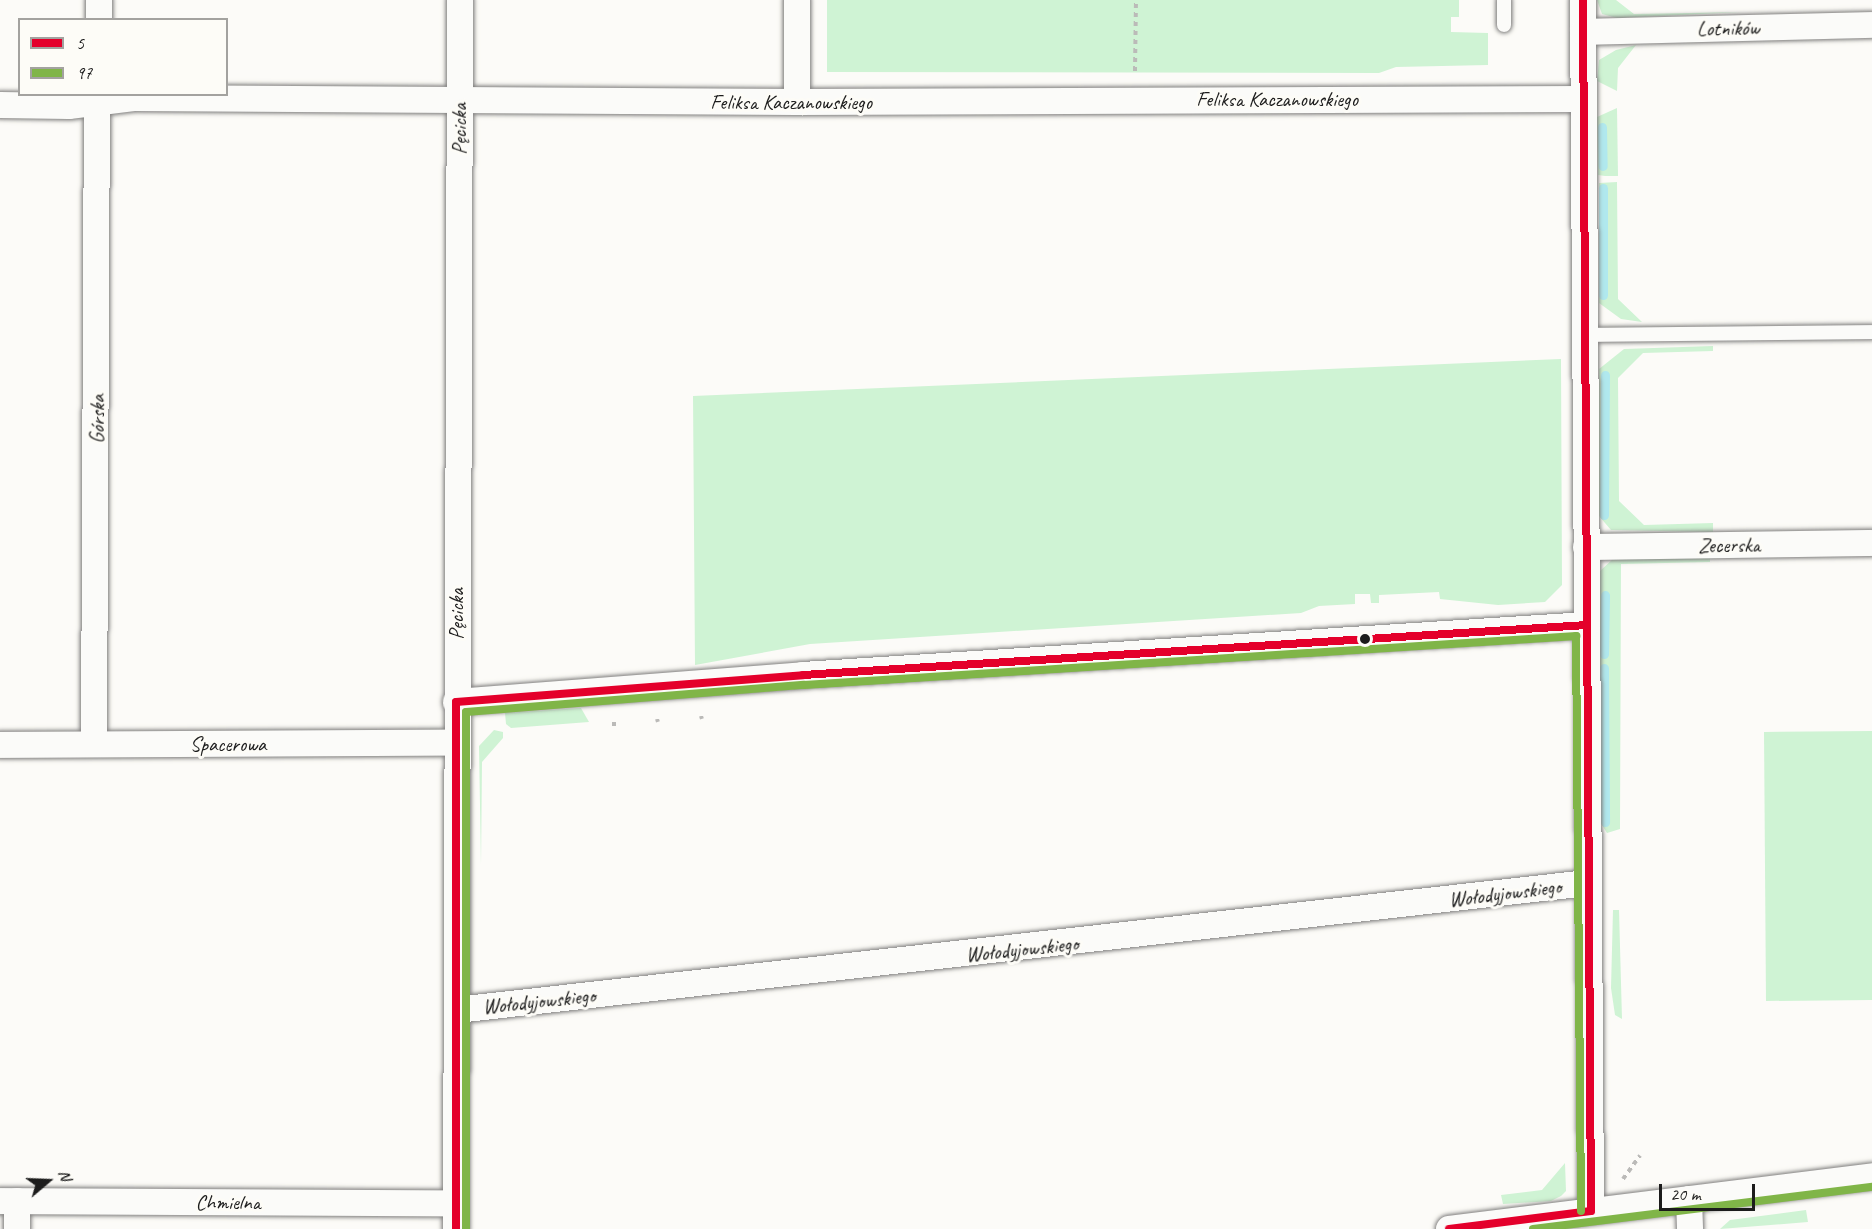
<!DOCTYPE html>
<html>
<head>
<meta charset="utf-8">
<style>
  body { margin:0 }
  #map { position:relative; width:1872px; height:1229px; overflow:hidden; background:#fcfbf8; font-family:Caveat,sans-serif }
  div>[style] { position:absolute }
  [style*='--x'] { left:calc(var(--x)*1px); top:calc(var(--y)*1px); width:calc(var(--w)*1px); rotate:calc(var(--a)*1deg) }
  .green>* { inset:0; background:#cff3d4 }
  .stream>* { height:9px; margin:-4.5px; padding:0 4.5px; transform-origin:4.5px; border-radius:4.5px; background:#b0e8ee }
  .path>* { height:4px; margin-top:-2px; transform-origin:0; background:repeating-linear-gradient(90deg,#bbbab8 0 4.5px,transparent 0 9px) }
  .roads { filter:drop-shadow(0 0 2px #81807f) drop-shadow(0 0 2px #81807f) }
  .lane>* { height:14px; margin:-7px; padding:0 7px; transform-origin:7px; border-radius:7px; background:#fbfbf9 }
  .street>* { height:26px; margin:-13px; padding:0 13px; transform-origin:13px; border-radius:13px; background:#fbfbf9 }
  .bus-1>* { height:8px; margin:-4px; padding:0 4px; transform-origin:4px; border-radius:4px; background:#e4002b }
  .bus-2>* { height:8px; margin:-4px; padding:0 4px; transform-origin:4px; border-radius:4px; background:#80b548 }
  .dots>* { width:16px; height:16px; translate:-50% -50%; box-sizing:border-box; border:3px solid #fdfcf7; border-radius:50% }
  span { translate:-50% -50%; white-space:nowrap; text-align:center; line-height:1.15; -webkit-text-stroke:6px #fdfcf7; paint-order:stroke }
  .street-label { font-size:21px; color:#1c1c1c }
  .legend { position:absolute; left:18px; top:18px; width:210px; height:78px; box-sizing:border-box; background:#fdfcf7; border:2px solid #a3a29f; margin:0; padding:8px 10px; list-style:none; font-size:18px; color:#1c1c1c }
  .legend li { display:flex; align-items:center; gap:12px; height:30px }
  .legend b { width:30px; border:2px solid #a3a29f }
  .north { position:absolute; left:18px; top:1151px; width:60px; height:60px; -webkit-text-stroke:4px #fdfcf7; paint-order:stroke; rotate:71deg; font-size:16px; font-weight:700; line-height:24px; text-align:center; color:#1c1c1c }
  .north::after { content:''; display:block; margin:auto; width:21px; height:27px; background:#1c1c1c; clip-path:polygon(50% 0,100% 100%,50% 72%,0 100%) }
  .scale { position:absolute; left:1659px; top:1184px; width:96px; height:27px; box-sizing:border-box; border:3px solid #1c1c1c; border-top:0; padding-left:8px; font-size:18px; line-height:21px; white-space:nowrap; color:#1c1c1c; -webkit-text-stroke:4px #fdfcf7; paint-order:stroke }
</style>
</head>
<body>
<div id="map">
  <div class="green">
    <i style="clip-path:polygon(827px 0,1459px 0,1459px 17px,1451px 17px,1451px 32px,1488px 33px,1488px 65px,1396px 67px,1379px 73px,827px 72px)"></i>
    <i style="clip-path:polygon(1597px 0,1616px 0,1634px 14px,1742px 12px,1617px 18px,1602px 14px)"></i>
    <i style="clip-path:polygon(1636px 45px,1618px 68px,1617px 91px,1597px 81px,1599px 60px,1616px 50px)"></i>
    <i style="clip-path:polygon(1617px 108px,1618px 176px,1605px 176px,1598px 175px,1597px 117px)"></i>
    <i style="clip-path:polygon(1617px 182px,1618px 299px,1642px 322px,1621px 319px,1599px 303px,1599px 183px)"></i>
    <i style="clip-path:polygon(1713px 346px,1713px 351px,1643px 353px,1618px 378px,1619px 501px,1644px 525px,1713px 523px,1713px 532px,1611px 530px,1599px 516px,1599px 369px,1624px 349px)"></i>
    <i style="clip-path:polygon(1561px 359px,1562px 585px,1545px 602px,1498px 605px,1440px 599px,1439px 592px,1379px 595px,1379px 603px,1371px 603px,1370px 594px,1355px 594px,1355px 604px,1319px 606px,1301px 613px,810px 644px,695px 665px,693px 396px)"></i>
    <i style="clip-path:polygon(1710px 555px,1710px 562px,1621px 564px,1620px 829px,1607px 833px,1600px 822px,1599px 572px,1615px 557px)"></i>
    <i style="clip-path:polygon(581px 708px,589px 722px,511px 728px,506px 724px,505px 713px)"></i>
    <i style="clip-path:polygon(494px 730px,503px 732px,503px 738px,482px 762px,481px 866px,479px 746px)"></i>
    <i style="clip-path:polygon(1872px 731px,1872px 1000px,1766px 1001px,1764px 732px)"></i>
    <i style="clip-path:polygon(1613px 910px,1619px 910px,1622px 1019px,1615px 1015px,1611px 988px)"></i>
    <i style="clip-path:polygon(1565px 1163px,1566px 1191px,1561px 1196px,1551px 1201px,1503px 1204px,1501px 1195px,1542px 1190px)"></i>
    <i style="clip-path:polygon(1806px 1210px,1808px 1222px,1720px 1229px,1730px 1220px)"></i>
  </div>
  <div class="stream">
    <i style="--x:1602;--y:127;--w:39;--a:89"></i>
    <i style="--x:1603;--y:188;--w:107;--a:90"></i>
    <i style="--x:1604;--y:515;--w:140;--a:-89.6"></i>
    <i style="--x:1604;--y:654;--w:59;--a:-89"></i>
    <i style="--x:1604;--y:668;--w:154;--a:89.6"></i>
  </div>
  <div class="path">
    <i style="--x:1135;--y:71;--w:71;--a:-89.2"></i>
    <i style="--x:701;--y:716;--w:3;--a:72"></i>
    <i style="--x:657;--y:719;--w:3;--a:72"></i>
    <i style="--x:614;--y:722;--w:4;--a:90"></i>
    <i style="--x:1623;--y:1179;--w:29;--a:-54"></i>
  </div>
  <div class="roads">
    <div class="lane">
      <i style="--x:1504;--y:25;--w:25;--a:-90"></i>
      <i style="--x:1585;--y:335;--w:287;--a:-0.6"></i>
    </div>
    <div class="street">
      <i style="--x:1583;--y:0;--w:1211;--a:89.62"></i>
      <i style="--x:99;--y:20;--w:20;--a:-90"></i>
      <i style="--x:1583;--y:32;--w:289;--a:-1.4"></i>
      <i style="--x:797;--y:102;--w:102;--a:-90"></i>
      <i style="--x:0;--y:105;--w:69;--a:0.8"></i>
      <i style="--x:69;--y:106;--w:65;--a:-7"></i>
      <i style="--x:134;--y:98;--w:663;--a:0.35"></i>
      <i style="--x:797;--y:102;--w:786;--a:-0.22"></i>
      <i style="--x:1586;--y:547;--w:286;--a:-0.8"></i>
      <i style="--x:456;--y:702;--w:348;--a:-4.4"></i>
      <i style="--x:803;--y:675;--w:785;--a:-3.65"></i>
      <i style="--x:94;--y:744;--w:650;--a:-89.74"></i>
      <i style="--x:0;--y:745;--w:455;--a:-0.3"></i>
      <i style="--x:457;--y:1010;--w:1137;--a:-6.41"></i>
      <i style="--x:1689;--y:1199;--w:30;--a:88"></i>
      <i style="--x:0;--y:1201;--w:456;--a:0.3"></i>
      <i style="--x:17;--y:1229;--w:28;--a:-90"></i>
      <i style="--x:456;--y:1229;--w:1229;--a:-89.81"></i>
      <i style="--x:1449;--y:1229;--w:426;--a:-7.1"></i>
    </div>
  </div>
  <div class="bus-1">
    <i style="--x:456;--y:1229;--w:527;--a:-90"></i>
    <i style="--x:456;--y:702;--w:348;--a:-4.4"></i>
    <i style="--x:803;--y:675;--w:785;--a:-3.65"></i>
    <i style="--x:1449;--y:1229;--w:143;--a:-7.2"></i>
    <i style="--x:1591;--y:1211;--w:1211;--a:-90.38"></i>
  </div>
  <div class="bus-2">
    <i style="--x:466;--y:1229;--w:517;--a:-90"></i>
    <i style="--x:466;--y:712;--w:339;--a:-4.6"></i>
    <i style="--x:804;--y:685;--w:774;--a:-3.63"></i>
    <i style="--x:1576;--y:636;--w:575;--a:89.5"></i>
    <i style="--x:1533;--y:1229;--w:342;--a:-7.1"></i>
  </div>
  <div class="dots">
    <i style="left:1365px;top:639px;background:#1c1c1c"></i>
  </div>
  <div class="street-label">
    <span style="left:1728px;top:28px;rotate:-1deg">Lotników</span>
    <span style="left:1277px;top:99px">Feliksa Kaczanowskiego</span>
    <span style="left:791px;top:102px">Feliksa Kaczanowskiego</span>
    <span style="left:459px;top:129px;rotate:-90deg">Pęcicka</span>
    <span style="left:97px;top:419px;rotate:-89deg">Górska</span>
    <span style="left:1729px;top:545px;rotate:-1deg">Zecerska</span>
    <span style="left:456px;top:614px;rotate:-90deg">Pęcicka</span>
    <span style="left:228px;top:744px">Spacerowa</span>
    <span style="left:1505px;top:893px;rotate:-7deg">Wołodyjowskiego</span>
    <span style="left:1022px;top:949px;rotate:-6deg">Wołodyjowskiego</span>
    <span style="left:539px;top:1001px;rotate:-6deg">Wołodyjowskiego</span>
    <span style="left:228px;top:1202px">Chmielna</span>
  </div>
  <ul class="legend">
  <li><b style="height:8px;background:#e4002b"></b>5</li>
  <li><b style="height:8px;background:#80b548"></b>97</li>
  </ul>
  <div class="north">N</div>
  <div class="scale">20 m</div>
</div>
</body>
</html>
